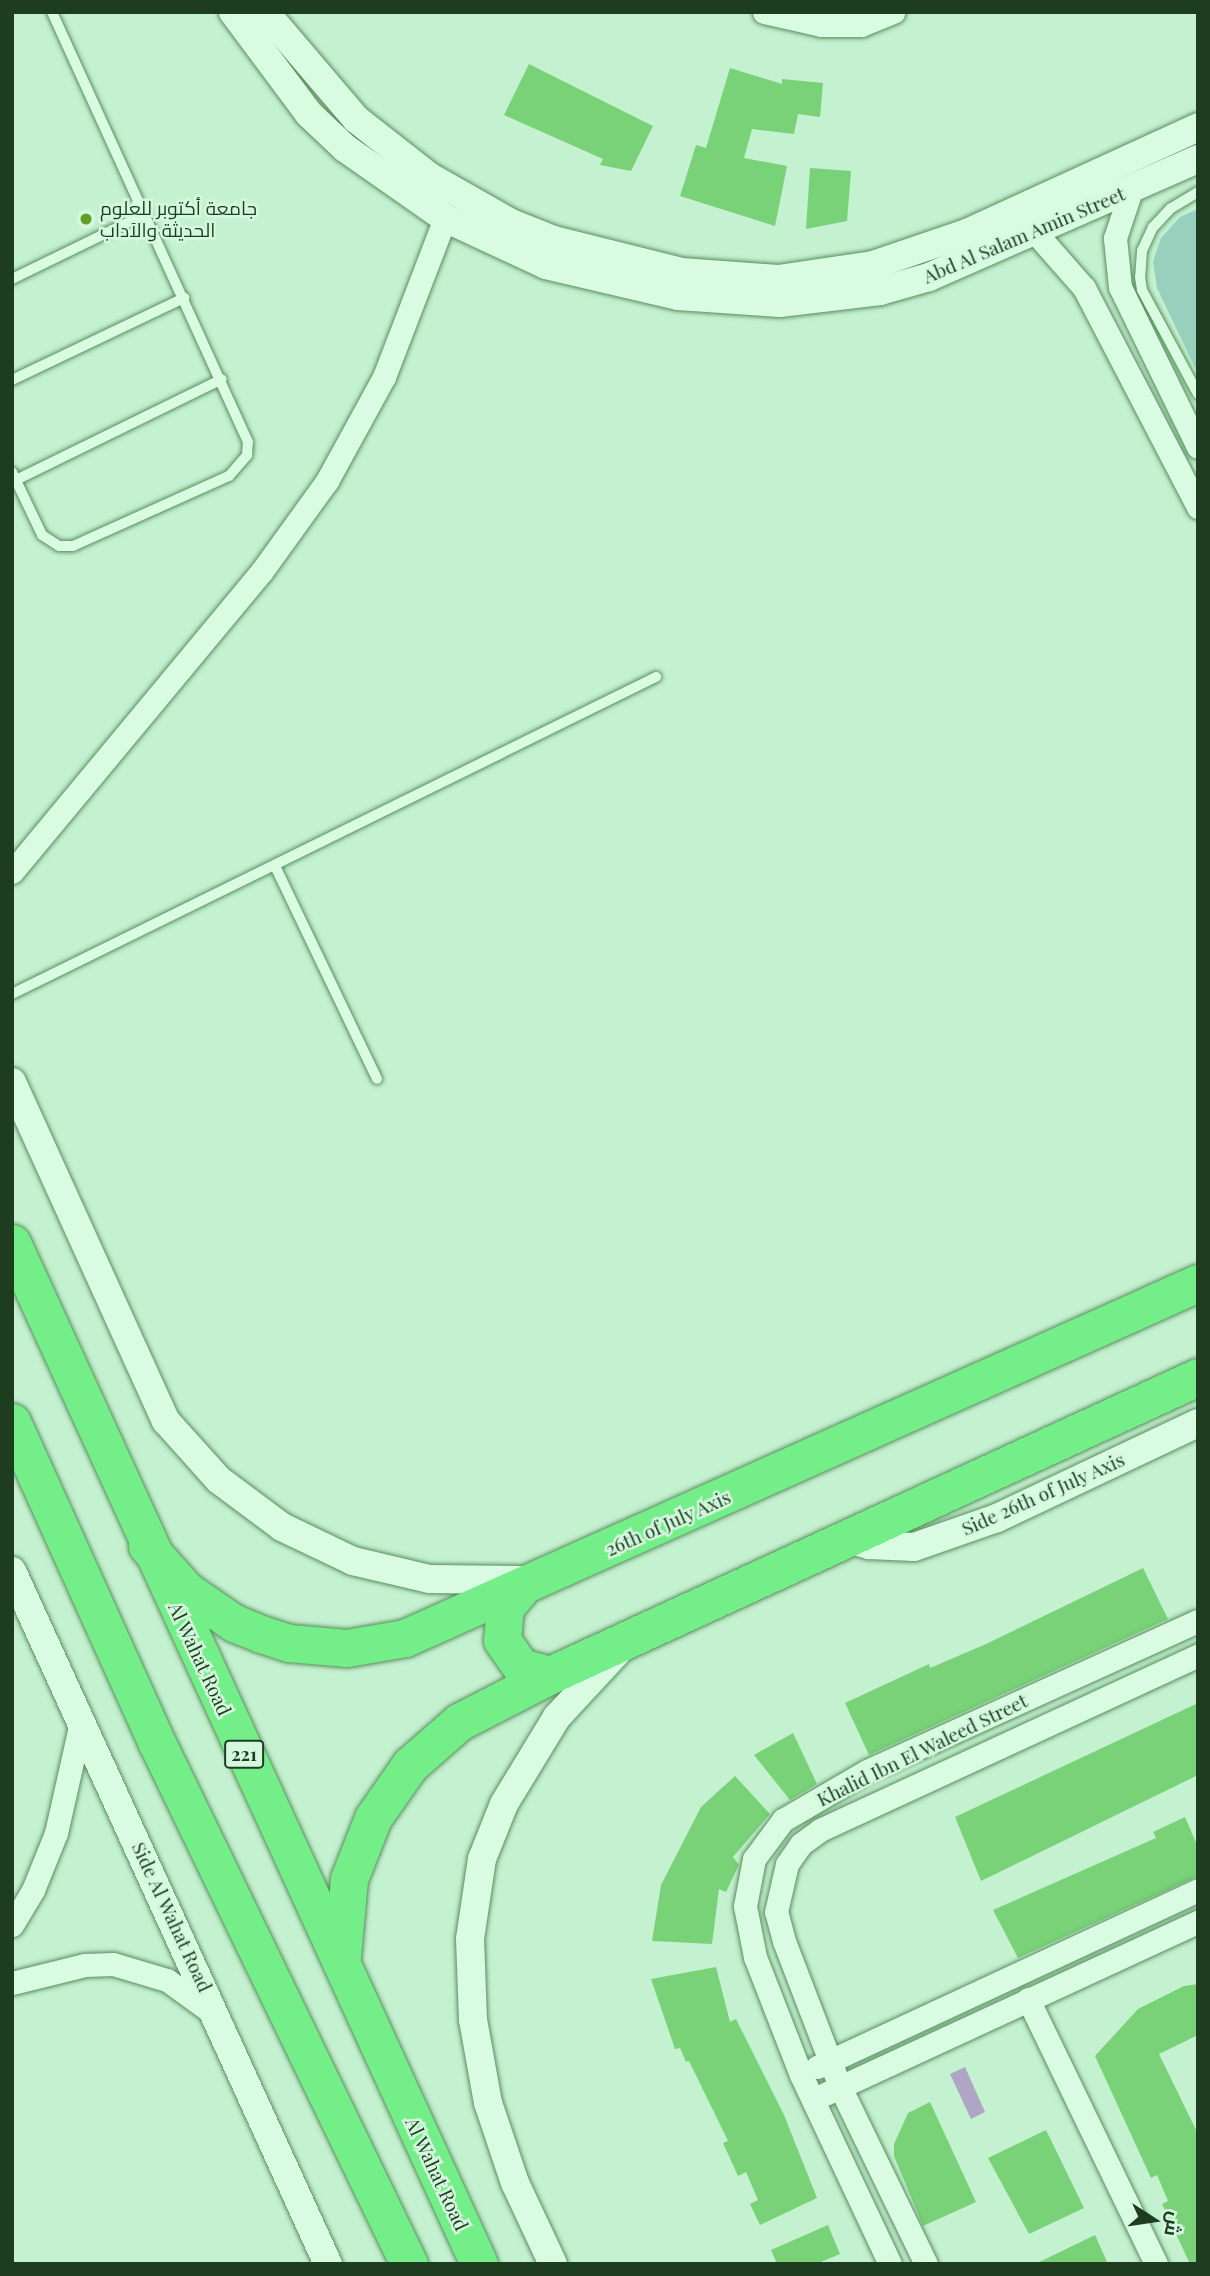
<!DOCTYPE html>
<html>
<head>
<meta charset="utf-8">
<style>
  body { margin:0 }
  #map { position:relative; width:1210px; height:2276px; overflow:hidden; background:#c4f1d0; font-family:"Playfair Display",Cairo,serif }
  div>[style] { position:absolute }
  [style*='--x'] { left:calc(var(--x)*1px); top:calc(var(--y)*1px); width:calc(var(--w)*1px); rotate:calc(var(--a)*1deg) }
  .green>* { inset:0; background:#97d1be }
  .water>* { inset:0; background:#aea6c4 }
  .building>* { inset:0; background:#79d277 }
  .roads { filter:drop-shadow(0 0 2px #598e5d) drop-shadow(0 0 2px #598e5d) }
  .service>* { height:10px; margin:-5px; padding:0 5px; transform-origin:5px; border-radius:5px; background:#d8fbe1 }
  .minor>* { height:23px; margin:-11.5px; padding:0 11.5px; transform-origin:11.5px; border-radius:11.5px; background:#d8fbe1 }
  .tertiary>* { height:28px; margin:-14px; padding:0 14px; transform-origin:14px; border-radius:14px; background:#d8fbe1 }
  .trunk>* { height:37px; margin:-18.5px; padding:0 18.5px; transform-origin:18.5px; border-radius:18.5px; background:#74ee88 }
  .dots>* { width:19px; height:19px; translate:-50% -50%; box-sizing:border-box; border:4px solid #d4f8de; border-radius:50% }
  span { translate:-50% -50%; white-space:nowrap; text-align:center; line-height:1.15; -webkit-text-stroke:5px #d4f8de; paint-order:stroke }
  .shield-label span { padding:2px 5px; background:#d4f8de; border:2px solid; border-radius:5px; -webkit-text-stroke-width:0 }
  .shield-label { font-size:18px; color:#1e3c1f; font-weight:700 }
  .poi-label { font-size:19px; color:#1e3c1f }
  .left { translate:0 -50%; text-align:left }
  .street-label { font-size:19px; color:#1e3c1f }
  .frame { position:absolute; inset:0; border:14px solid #1e3c1f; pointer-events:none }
  .north { position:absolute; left:1119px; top:2185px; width:70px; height:70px; -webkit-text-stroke:5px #d4f8de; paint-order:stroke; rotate:102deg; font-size:19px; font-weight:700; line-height:28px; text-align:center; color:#1e3c1f }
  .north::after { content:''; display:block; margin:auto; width:24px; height:32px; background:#1e3c1f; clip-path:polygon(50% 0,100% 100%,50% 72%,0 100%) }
</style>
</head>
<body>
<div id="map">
  <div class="green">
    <i style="clip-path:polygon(1198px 209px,1198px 374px,1157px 288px,1153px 261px,1161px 238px,1180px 217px)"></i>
  </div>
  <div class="water">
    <i style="clip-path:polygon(965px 2067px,985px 2112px,971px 2119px,950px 2074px)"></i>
  </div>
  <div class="building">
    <i style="clip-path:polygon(529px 64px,653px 126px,631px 171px,600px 165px,603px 159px,504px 115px)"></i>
    <i style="clip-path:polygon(730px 68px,782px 84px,782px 79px,823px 83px,820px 117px,798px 114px,794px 134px,752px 129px,744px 158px,787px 166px,775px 226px,680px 196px,696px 145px,706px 148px)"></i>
    <i style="clip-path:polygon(810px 168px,851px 171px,847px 221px,806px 229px)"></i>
    <i style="clip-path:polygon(1143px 1568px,1168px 1619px,869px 1755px,845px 1703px,929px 1664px,930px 1668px,986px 1644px)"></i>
    <i style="clip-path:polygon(1198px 1703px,1198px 1775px,981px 1881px,955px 1817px)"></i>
    <i style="clip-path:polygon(793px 1733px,817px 1784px,790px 1800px,754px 1755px)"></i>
    <i style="clip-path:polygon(735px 1776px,770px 1814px,733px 1857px,739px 1865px,726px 1892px,719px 1889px,712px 1944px,652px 1941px,661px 1885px,701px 1807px)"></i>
    <i style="clip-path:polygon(1185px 1817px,1198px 1847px,1198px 1876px,1018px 1958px,993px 1910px,1156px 1838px,1153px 1832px)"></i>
    <i style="clip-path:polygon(716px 1967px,730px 2022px,736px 2019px,784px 2115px,817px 2198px,760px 2225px,750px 2204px,758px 2200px,746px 2172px,738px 2176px,723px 2143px,728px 2141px,689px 2061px,686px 2062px,680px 2048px,675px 2049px,651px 1979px)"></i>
    <i style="clip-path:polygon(1198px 1984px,1198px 2035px,1159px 2054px,1198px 2134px,1198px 2264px,1190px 2264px,1162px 2204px,1168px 2201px,1157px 2175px,1151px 2178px,1095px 2056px,1138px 2009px,1184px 1986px)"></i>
    <i style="clip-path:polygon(930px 2102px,976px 2202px,923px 2226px,894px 2156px,894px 2144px,908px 2113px)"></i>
    <i style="clip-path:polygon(1046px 2130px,1084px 2208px,1029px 2234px,988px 2158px)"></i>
    <i style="clip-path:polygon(828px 2225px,840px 2254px,816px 2264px,777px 2264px,771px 2250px)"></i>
    <i style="clip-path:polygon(1095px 2235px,1108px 2264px,1035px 2264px)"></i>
  </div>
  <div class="roads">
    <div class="service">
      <i style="--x:1198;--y:192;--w:31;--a:149"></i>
      <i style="--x:1171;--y:208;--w:26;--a:133"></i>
      <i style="--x:1153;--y:227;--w:26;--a:115"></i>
      <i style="--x:1142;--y:251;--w:26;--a:94"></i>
      <i style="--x:1140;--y:277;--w:13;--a:81"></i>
      <i style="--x:1142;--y:290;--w:118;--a:61.7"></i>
      <i style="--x:12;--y:279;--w:148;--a:-26"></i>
      <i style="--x:12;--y:380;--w:191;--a:-25.5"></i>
      <i style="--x:12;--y:472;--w:70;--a:64.5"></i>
      <i style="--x:42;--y:535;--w:20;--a:33"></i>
      <i style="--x:59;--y:546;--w:14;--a:0"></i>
      <i style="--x:73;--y:546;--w:171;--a:-24.2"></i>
      <i style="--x:229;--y:476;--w:28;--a:-49"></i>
      <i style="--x:247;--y:455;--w:13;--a:-86"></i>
      <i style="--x:248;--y:442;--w:473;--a:-114.5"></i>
      <i style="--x:16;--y:480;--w:229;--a:-26.1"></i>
      <i style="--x:275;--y:866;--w:236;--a:64.4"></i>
      <i style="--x:12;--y:994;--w:718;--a:-26.21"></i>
    </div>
    <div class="minor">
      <i style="--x:764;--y:12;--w:58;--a:12.8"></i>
      <i style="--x:821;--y:25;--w:40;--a:0"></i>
      <i style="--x:861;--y:25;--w:35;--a:-22"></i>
      <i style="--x:1131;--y:190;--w:51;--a:108.4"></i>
      <i style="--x:1115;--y:238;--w:49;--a:84.2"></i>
      <i style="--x:1120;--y:287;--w:178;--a:64"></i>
      <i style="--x:1034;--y:231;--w:76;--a:48.7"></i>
      <i style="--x:1084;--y:288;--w:247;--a:62.5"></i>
      <i style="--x:12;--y:872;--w:391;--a:-50.3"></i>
      <i style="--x:262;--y:571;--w:111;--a:-54.2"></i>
      <i style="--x:327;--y:481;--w:119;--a:-61.3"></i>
      <i style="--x:384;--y:377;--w:170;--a:-69"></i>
      <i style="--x:12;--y:1925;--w:41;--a:-59"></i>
      <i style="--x:33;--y:1890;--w:61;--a:-68"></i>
      <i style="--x:56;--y:1833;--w:114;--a:-77.3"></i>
      <i style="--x:12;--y:1983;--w:75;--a:-13.9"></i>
      <i style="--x:85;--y:1965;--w:28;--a:-2"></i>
      <i style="--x:113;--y:1964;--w:56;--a:16.5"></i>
      <i style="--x:167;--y:1980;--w:58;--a:35.9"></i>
      <i style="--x:1028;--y:1999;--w:294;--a:64.2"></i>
      <i style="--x:817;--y:2067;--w:420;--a:-24.9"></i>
      <i style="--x:825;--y:2094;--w:411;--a:-24.8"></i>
      <i style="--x:890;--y:2264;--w:209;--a:-115.2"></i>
      <i style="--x:801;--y:2075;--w:127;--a:-111.3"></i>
      <i style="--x:755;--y:1957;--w:52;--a:-101.1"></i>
      <i style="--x:745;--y:1906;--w:48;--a:-79.2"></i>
      <i style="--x:754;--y:1859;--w:49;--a:-53.4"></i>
      <i style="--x:783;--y:1820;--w:97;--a:-30.3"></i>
      <i style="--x:867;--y:1771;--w:363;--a:-24.4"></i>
      <i style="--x:926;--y:2264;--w:197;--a:-115.9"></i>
      <i style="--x:840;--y:2087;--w:156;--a:-111"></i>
      <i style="--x:784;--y:1941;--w:30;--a:-105"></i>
      <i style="--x:776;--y:1912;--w:49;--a:-77.1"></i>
      <i style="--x:787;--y:1864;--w:24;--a:-55"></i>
      <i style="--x:801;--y:1844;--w:24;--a:-36"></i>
      <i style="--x:820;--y:1830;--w:417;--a:-24.8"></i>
    </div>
    <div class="tertiary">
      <i style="--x:233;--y:12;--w:127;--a:53.3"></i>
      <i style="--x:309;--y:114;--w:50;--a:43.4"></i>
      <i style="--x:345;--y:148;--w:122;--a:35"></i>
      <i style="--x:445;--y:218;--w:111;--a:25"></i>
      <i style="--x:546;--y:265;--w:136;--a:13.2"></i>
      <i style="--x:678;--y:296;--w:102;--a:3.9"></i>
      <i style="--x:780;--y:303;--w:101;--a:-6.8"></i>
      <i style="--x:880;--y:291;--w:51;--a:-15.9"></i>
      <i style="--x:929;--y:277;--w:294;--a:-23.7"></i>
      <i style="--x:265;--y:12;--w:140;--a:49.6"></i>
      <i style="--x:356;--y:119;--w:94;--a:38.1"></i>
      <i style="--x:430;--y:177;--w:93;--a:29.6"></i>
      <i style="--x:511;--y:223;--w:46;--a:21.6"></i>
      <i style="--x:554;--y:240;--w:131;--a:14.1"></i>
      <i style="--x:681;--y:272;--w:97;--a:4.1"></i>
      <i style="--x:778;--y:279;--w:96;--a:-8.4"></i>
      <i style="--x:873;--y:265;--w:99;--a:-18.8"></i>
      <i style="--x:967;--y:233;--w:254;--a:-24.6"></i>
      <i style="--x:12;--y:1082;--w:372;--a:65.6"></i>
      <i style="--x:166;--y:1421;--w:79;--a:48.1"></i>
      <i style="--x:219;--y:1480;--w:79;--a:36.7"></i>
      <i style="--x:282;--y:1527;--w:79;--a:25.6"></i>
      <i style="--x:353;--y:1561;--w:79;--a:13.2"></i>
      <i style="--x:430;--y:1579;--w:91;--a:0.6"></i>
      <i style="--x:844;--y:1538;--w:26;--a:16"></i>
      <i style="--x:869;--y:1545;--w:45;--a:2.5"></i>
      <i style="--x:914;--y:1547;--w:88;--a:-19.3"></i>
      <i style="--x:997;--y:1518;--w:222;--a:-25.3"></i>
      <i style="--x:12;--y:1571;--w:762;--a:65.49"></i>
      <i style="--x:553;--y:2264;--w:89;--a:-115.1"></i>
      <i style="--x:515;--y:2183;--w:84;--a:-108.6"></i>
      <i style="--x:488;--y:2103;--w:84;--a:-100.2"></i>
      <i style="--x:473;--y:2020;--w:81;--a:-92.1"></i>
      <i style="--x:470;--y:1939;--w:81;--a:-81.5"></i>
      <i style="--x:482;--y:1859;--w:59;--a:-68.2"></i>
      <i style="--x:504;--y:1804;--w:102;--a:-58.7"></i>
      <i style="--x:557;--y:1717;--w:91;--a:-47.2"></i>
    </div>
    <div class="trunk">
      <i style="--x:12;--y:1243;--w:1123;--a:65.42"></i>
      <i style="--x:12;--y:1422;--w:352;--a:65.7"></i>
      <i style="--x:157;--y:1743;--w:579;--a:64.19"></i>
      <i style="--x:147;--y:1546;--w:59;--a:48.4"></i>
      <i style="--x:186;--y:1590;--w:58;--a:34.5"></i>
      <i style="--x:234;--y:1623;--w:29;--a:22"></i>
      <i style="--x:261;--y:1634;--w:29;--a:18"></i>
      <i style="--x:289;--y:1643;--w:58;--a:4.9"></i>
      <i style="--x:347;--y:1648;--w:59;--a:-9.8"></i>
      <i style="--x:405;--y:1638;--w:869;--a:-24.12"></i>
      <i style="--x:519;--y:1591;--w:21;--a:131"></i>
      <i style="--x:505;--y:1607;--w:33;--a:95"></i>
      <i style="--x:502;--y:1640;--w:33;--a:55"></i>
      <i style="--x:521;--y:1667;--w:30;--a:15"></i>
      <i style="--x:342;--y:1956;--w:77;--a:-84.8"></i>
      <i style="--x:349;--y:1879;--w:66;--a:-68.5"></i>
      <i style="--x:373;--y:1818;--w:65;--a:-55.1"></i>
      <i style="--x:410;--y:1765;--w:65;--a:-41.3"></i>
      <i style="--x:459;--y:1722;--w:102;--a:-27.3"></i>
      <i style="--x:550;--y:1675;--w:713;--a:-24.7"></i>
    </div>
  </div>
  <div class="dots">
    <i style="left:86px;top:219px;background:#5ca124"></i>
  </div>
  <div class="shield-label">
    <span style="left:244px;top:1754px">221</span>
  </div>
  <div class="poi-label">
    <span class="left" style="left:100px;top:219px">جامعة أكتوبر للعلوم<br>الحديثة والآداب</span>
  </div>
  <div class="street-label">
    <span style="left:1024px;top:235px;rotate:-23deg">Abd Al Salam Amin Street</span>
    <span style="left:1043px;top:1494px;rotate:-24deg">Side 26th of July Axis</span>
    <span style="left:668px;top:1523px;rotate:-24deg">26th of July Axis</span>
    <span style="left:200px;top:1659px;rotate:65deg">Al Wahat Road</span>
    <span style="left:922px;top:1750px;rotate:-26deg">Khalid Ibn El Waleed Street</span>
    <span style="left:172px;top:1917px;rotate:65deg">Side Al Wahat Road</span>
    <span style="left:437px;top:2174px;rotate:65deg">Al Wahat Road</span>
  </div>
  <div class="frame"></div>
  <div class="north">ش</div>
</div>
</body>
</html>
